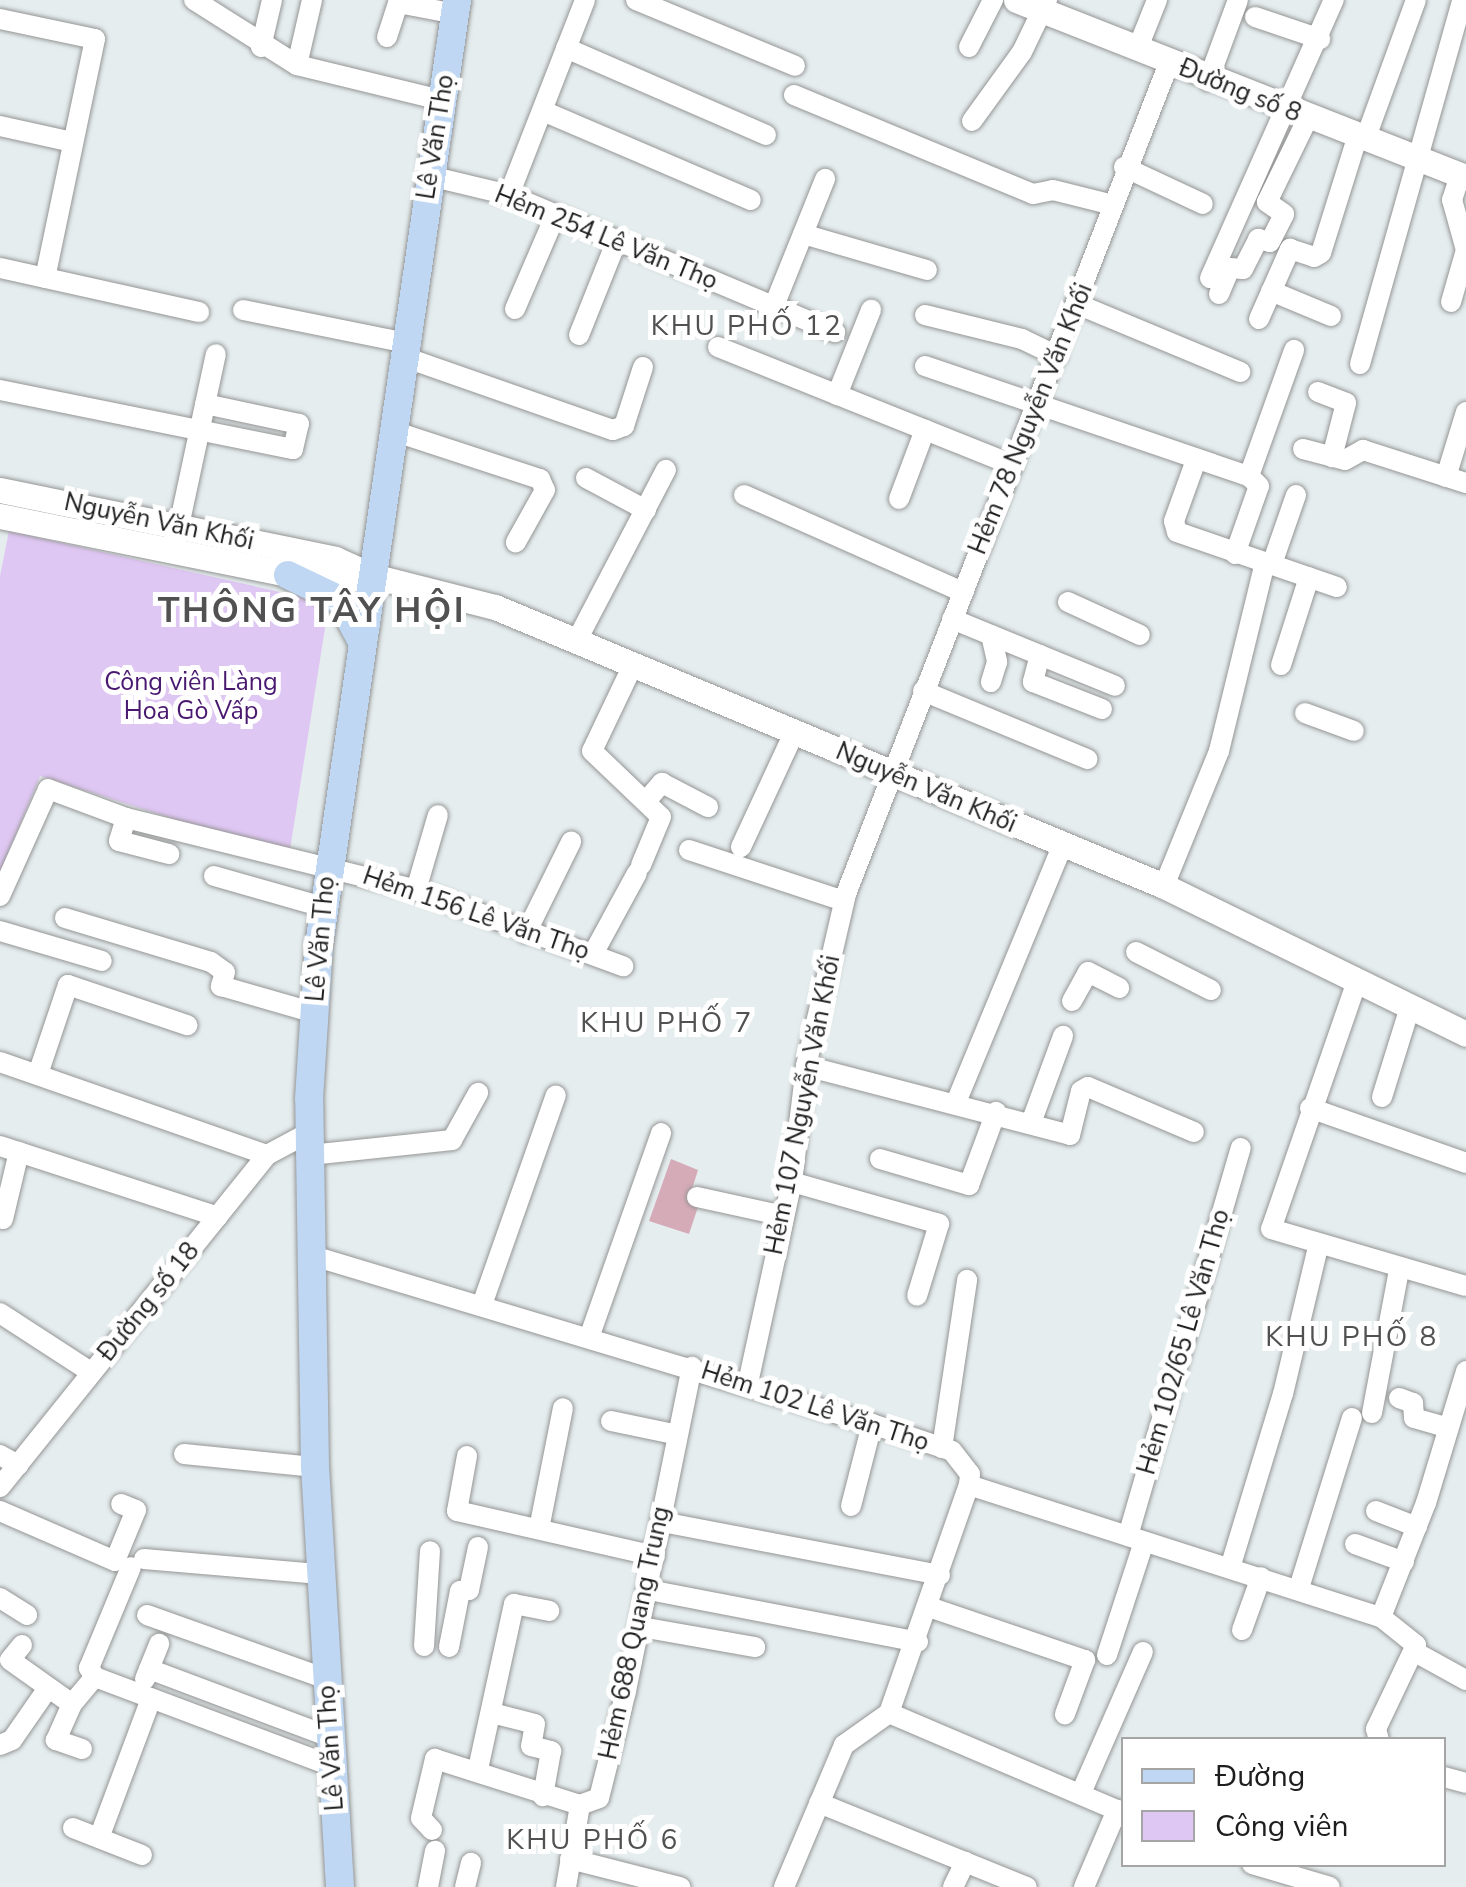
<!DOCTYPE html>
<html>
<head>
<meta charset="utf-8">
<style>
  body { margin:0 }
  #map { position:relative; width:1466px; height:1887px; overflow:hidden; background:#e5edee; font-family:"Nunito Sans",sans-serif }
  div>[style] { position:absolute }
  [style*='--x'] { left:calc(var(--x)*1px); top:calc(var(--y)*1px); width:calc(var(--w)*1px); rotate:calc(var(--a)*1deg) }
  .park>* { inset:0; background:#dfc7f3 }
  .water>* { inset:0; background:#d6abb8 }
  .roads { filter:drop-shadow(0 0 2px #959595) drop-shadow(0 0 2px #959595) }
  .minor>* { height:20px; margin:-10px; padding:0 10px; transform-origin:10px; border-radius:10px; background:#fff }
  .tertiary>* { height:25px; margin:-12.5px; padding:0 12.5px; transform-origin:12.5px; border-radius:12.5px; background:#fff }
  .secondary>* { height:28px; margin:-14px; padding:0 14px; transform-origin:14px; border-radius:14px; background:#bfd7f2 }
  span { translate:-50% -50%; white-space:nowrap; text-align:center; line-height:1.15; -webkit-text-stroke:10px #fff; paint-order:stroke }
  .street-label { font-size:25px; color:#1e1e1e }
  .park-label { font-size:25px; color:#49196f }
  .neighbourhood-label { font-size:28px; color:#515151; letter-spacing:2.5px }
  .district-label { font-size:35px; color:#515151; font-weight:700; letter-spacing:2.5px }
  .legend { position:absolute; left:1121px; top:1737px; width:325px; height:130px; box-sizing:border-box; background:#fff; border:2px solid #a5a5a5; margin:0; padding:12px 18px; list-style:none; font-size:30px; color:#1e1e1e }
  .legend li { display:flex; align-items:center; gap:20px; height:50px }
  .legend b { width:50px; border:2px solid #a5a5a5 }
</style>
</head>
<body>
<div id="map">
  <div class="park">
    <i style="clip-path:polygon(9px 531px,329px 603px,289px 856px,40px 776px,0 873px,0 576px)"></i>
  </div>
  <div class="water">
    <i style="clip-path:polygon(671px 1159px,698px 1170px,688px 1202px,698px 1207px,689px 1234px,649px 1221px)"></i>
  </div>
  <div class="roads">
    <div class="minor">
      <i style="--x:194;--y:0;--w:122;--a:32.3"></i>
      <i style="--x:297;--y:65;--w:148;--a:13.7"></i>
      <i style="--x:636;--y:0;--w:172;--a:22.5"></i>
      <i style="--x:1255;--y:17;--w:69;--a:18.7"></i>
      <i style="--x:0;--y:19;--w:97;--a:11.9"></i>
      <i style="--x:95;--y:39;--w:244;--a:101.8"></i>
      <i style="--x:387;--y:37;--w:36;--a:-72"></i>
      <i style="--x:398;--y:3;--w:59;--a:10.7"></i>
      <i style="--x:261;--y:47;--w:48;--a:-76.8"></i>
      <i style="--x:969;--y:47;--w:53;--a:-62.9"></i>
      <i style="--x:566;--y:48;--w:218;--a:23.5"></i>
      <i style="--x:1137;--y:50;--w:54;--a:-68.2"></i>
      <i style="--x:297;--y:65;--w:67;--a:-77"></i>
      <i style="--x:1208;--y:81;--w:86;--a:-69.7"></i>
      <i style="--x:794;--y:95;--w:259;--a:22.5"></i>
      <i style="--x:1033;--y:194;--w:20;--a:-11"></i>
      <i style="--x:1053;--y:190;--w:62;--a:14"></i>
      <i style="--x:543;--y:111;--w:226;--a:23.2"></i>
      <i style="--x:972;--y:121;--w:85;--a:-54.1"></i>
      <i style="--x:1022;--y:52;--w:58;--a:-64.3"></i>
      <i style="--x:0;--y:126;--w:74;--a:12.5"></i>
      <i style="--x:1365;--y:140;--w:149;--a:-70"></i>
      <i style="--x:1124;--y:167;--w:87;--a:25.1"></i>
      <i style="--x:430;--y:176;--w:81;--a:13.5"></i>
      <i style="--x:509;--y:195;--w:354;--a:22.8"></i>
      <i style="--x:509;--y:195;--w:209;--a:-68.7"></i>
      <i style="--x:803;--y:234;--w:129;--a:16.2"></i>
      <i style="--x:0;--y:268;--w:204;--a:12.5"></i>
      <i style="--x:1210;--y:278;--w:304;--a:-66"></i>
      <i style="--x:1271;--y:291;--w:65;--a:22.6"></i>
      <i style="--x:1219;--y:294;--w:28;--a:-67"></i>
      <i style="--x:1230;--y:268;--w:13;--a:4"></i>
      <i style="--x:1243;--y:269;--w:34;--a:-63"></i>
      <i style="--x:1258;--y:239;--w:12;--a:14"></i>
      <i style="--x:1270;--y:242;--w:31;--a:-63"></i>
      <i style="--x:1284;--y:214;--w:21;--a:-145"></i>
      <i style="--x:1267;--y:202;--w:93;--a:-64"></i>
      <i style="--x:1451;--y:302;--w:54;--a:-73.9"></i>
      <i style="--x:1466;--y:250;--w:52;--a:-105.6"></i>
      <i style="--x:1452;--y:200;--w:26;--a:-72"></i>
      <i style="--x:1077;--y:304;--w:177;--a:22.6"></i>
      <i style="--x:774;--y:306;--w:137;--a:-68.1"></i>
      <i style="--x:515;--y:309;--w:103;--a:-66.7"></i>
      <i style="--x:243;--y:310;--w:166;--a:11.4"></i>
      <i style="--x:925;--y:315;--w:100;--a:13.9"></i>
      <i style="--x:1022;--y:339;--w:39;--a:26"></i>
      <i style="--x:1259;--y:319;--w:77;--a:-66.1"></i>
      <i style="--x:1290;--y:249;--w:25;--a:18"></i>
      <i style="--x:1314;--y:257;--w:8;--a:-30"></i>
      <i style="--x:1321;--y:253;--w:121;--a:-72.6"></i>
      <i style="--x:579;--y:335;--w:102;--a:-68.2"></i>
      <i style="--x:718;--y:347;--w:318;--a:21.8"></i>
      <i style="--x:404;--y:357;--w:221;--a:19.3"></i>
      <i style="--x:613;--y:430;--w:12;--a:-20"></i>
      <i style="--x:624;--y:426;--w:62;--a:-72.1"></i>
      <i style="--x:1360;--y:364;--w:378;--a:-74.3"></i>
      <i style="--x:925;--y:366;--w:342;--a:18.8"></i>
      <i style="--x:1249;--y:476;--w:134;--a:-70.3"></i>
      <i style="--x:0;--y:390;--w:299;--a:11.4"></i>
      <i style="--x:293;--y:449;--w:26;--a:-77"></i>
      <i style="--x:299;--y:424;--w:96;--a:-168"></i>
      <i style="--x:1318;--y:392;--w:30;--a:21"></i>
      <i style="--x:1346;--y:403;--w:56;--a:104.5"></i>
      <i style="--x:837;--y:395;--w:92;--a:-68.2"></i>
      <i style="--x:393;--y:431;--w:155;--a:18.1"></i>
      <i style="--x:540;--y:479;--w:12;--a:66"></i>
      <i style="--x:545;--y:490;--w:60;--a:119.1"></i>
      <i style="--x:1303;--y:449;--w:43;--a:14.7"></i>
      <i style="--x:1345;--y:460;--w:21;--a:-29"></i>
      <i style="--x:1363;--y:450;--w:108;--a:17.8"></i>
      <i style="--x:1196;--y:460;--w:65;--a:109.8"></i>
      <i style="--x:1174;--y:521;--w:11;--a:75"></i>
      <i style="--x:1177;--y:532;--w:169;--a:19"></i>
      <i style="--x:1446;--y:477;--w:68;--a:-72.9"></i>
      <i style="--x:586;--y:478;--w:68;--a:28.1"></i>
      <i style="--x:744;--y:495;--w:240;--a:23.9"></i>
      <i style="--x:899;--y:499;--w:74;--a:-69.4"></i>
      <i style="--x:176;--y:540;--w:190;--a:-77.9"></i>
      <i style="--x:1235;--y:554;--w:72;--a:-70.6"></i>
      <i style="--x:1259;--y:486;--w:14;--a:-135"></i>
      <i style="--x:1272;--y:564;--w:73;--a:-70.8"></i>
      <i style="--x:1068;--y:602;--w:79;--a:24.6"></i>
      <i style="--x:952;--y:619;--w:176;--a:22.3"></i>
      <i style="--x:991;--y:635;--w:28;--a:77"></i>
      <i style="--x:997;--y:662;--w:21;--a:107"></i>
      <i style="--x:577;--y:640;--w:192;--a:-62.4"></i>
      <i style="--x:1040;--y:655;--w:28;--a:105"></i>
      <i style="--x:1033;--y:682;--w:74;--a:21.4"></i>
      <i style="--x:633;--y:665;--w:95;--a:115.5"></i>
      <i style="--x:592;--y:751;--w:95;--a:43.7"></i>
      <i style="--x:661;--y:817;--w:52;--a:112.6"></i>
      <i style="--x:1281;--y:665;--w:92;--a:-72.3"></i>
      <i style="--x:923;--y:691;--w:178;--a:22.5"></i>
      <i style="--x:1305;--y:713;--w:52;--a:20.2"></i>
      <i style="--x:647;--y:800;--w:23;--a:-49"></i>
      <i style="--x:662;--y:783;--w:52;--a:27.6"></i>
      <i style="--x:126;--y:818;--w:299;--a:13.9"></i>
      <i style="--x:416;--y:890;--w:221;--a:20.2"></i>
      <i style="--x:741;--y:847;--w:126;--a:-65.1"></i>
      <i style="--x:689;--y:850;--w:163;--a:18.2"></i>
      <i style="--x:214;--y:876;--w:113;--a:15.9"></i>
      <i style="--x:1164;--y:886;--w:146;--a:-67.8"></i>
      <i style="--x:1219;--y:751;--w:194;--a:-76.3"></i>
      <i style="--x:416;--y:890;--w:78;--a:-73.7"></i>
      <i style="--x:0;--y:896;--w:117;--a:-65.8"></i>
      <i style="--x:48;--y:789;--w:83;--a:20.4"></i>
      <i style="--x:126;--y:818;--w:24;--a:107"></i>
      <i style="--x:119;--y:841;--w:52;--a:14.6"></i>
      <i style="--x:65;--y:918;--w:152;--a:16.8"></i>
      <i style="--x:211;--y:962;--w:17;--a:36"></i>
      <i style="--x:225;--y:972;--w:15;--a:106"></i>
      <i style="--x:221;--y:986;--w:98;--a:16"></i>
      <i style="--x:0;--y:931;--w:106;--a:16.4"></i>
      <i style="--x:526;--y:933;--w:102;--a:-63.7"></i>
      <i style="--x:1136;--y:952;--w:84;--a:26.9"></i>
      <i style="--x:593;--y:954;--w:92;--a:-61.5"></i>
      <i style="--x:1357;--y:981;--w:262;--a:109.1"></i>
      <i style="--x:1271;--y:1229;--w:203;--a:16.3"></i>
      <i style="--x:1072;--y:1001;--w:33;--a:-61"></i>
      <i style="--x:1088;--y:972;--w:35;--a:27"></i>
      <i style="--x:0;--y:1062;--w:283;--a:19.2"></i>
      <i style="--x:806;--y:1066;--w:273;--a:14.6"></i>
      <i style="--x:1070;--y:1135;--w:45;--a:-76"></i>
      <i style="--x:1081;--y:1091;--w:8;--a:-30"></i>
      <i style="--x:1088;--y:1087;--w:115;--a:23"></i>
      <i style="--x:38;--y:1074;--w:94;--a:-71.4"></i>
      <i style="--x:68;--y:985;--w:126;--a:18.6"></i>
      <i style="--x:1382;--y:1097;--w:94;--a:-72.7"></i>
      <i style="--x:957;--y:1100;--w:277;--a:-67.5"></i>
      <i style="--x:1310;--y:1108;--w:165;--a:19.4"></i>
      <i style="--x:1031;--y:1123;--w:93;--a:-69.8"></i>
      <i style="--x:0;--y:1146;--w:229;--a:18"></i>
      <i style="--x:310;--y:1155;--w:143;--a:-6"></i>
      <i style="--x:452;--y:1140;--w:54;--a:-61"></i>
      <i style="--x:880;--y:1159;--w:93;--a:16.3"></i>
      <i style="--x:969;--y:1185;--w:78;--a:-69.7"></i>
      <i style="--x:792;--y:1182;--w:153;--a:15.9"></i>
      <i style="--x:939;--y:1224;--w:75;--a:107"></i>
      <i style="--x:697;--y:1197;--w:89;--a:12.3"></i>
      <i style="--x:3;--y:1219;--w:69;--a:-76.6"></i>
      <i style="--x:310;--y:1255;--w:587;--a:16.74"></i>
      <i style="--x:872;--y:1424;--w:84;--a:18.6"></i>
      <i style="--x:952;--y:1451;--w:29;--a:52"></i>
      <i style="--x:970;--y:1474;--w:11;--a:95"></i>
      <i style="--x:969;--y:1485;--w:433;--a:17.8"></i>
      <i style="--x:1381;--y:1617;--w:45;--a:38.7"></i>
      <i style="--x:1416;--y:1645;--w:93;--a:115.5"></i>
      <i style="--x:1376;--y:1729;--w:11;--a:75"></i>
      <i style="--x:483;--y:1302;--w:219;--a:-70.6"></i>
      <i style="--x:0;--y:1313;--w:108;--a:33"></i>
      <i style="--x:590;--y:1335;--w:214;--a:-70.6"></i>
      <i style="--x:748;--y:1383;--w:206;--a:-77.7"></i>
      <i style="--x:792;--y:1182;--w:117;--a:-83.1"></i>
      <i style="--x:806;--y:1066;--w:177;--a:-76.9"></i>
      <i style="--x:846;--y:894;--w:892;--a:-68.76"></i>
      <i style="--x:1399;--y:1398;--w:15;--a:20"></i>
      <i style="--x:1413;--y:1403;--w:15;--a:86"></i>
      <i style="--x:1414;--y:1418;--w:35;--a:16"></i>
      <i style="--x:1372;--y:1413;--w:146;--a:-79.3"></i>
      <i style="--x:611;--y:1421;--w:64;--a:11.7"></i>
      <i style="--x:942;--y:1448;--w:170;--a:-81.5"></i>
      <i style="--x:184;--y:1454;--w:132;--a:5.7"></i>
      <i style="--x:0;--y:1455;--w:21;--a:29"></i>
      <i style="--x:467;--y:1456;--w:56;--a:100.3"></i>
      <i style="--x:457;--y:1511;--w:203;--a:12.8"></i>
      <i style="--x:0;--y:1487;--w:426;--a:-51.2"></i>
      <i style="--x:267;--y:1155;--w:49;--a:-28.1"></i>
      <i style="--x:851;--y:1506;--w:85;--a:-75.6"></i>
      <i style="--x:0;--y:1511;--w:125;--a:23.5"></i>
      <i style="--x:115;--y:1561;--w:55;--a:-67.6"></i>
      <i style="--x:136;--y:1510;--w:16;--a:-158"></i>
      <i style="--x:1376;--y:1511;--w:44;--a:21.3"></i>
      <i style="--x:662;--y:1522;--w:283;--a:10.8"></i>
      <i style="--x:539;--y:1529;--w:123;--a:-78.8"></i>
      <i style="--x:1128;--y:1536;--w:404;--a:-73.8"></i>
      <i style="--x:1355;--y:1544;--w:52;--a:20.2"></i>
      <i style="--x:144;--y:1559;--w:177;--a:4.9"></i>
      <i style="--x:1230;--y:1568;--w:182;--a:-73.1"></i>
      <i style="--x:1283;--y:1394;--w:151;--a:-76.6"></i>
      <i style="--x:1299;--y:1588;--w:178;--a:-72.7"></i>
      <i style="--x:649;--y:1590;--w:274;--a:10.9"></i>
      <i style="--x:0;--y:1598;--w:32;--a:32"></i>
      <i style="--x:929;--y:1607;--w:165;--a:18.8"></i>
      <i style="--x:1085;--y:1660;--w:58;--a:110.3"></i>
      <i style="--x:147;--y:1615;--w:191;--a:19.6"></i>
      <i style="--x:1381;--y:1617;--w:123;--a:-68.5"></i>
      <i style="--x:1426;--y:1503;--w:138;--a:-73.1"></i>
      <i style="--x:641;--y:1627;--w:116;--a:10"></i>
      <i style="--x:1242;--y:1630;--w:56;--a:-70.3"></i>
      <i style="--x:22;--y:1645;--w:19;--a:129"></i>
      <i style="--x:10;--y:1660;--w:76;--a:35.4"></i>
      <i style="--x:424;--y:1646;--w:95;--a:-86.4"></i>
      <i style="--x:449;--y:1647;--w:57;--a:-78.9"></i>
      <i style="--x:460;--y:1591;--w:9;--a:-6"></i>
      <i style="--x:469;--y:1590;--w:44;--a:-78.2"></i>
      <i style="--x:1415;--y:1652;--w:58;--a:28.8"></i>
      <i style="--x:1107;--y:1655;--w:119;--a:-71.9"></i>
      <i style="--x:149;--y:1669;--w:193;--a:20.6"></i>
      <i style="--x:95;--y:1677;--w:253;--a:20.6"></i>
      <i style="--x:145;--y:1679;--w:38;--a:-68"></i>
      <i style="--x:492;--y:1713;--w:44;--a:14.3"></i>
      <i style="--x:535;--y:1724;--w:22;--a:100"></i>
      <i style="--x:531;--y:1746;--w:21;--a:14"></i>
      <i style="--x:551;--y:1751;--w:46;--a:100.1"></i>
      <i style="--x:889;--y:1713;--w:255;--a:23.1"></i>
      <i style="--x:0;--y:1745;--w:13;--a:-23"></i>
      <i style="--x:12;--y:1740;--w:63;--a:-55.3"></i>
      <i style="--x:82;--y:1749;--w:28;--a:-161"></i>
      <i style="--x:56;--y:1740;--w:39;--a:-66"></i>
      <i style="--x:72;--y:1704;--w:35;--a:-50"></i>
      <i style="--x:95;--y:1677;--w:11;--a:-124"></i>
      <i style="--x:89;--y:1668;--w:109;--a:-67.4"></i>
      <i style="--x:478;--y:1769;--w:169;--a:-77.7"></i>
      <i style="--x:514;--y:1604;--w:36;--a:11"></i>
      <i style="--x:1444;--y:1777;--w:23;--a:15"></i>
      <i style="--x:1081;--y:1793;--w:154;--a:-66.3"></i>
      <i style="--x:819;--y:1803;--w:224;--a:22"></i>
      <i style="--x:73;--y:1828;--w:74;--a:21.4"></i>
      <i style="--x:432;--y:1830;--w:16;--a:-133"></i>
      <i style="--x:421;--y:1818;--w:61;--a:-76.7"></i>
      <i style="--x:435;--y:1759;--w:152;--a:17.6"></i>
      <i style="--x:99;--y:1838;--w:148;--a:-69.5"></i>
      <i style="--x:570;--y:1859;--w:114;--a:14.3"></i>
      <i style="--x:1252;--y:1864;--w:81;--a:16.4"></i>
      <i style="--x:428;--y:1887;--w:37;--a:-79"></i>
      <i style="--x:465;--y:1887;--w:25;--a:-76"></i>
      <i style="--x:566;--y:1887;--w:83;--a:-80.3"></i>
      <i style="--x:580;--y:1805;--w:20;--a:-20"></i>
      <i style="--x:599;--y:1798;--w:110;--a:-75.8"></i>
      <i style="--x:626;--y:1691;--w:331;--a:-78.5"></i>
      <i style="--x:784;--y:1887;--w:154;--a:-67.1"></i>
      <i style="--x:844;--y:1745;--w:55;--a:-35.4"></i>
      <i style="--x:889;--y:1713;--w:242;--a:-70.7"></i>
      <i style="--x:953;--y:1887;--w:28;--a:-64"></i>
      <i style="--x:1084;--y:1887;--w:84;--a:-66.8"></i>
    </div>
    <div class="tertiary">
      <i style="--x:1016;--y:0;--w:484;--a:21.5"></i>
      <i style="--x:0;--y:490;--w:342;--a:11.6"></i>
      <i style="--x:335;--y:559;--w:42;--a:24.1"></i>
      <i style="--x:373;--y:576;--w:126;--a:14.3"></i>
      <i style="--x:495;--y:607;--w:725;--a:22.64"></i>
      <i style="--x:1164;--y:886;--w:336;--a:26.1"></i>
      <i style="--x:0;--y:516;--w:334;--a:11.4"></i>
      <i style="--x:327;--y:582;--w:46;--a:-7.4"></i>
    </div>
    <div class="secondary">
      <i style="--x:288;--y:575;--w:58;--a:25.7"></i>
      <i style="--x:340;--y:600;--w:45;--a:62.3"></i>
      <i style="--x:340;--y:1887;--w:421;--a:-93.4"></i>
      <i style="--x:315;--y:1467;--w:368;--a:-90.9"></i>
      <i style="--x:309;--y:1099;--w:154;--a:-86.3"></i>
      <i style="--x:319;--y:945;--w:955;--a:-81.69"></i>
    </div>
  </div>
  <div class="street-label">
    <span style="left:1240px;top:91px;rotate:22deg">Đường số 8</span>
    <span style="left:436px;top:137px;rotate:-81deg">Lê Văn Thọ</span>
    <span style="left:606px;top:238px;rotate:22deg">Hẻm 254 Lê Văn Thọ</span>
    <span style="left:1031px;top:419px;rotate:-68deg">Hẻm 78 Nguyễn Văn Khối</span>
    <span style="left:159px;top:522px;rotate:12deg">Nguyễn Văn Khối</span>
    <span style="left:926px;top:788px;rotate:23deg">Nguyễn Văn Khối</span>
    <span style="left:476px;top:914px;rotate:19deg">Hẻm 156 Lê Văn Thọ</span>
    <span style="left:321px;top:939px;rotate:-85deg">Lê Văn Thọ</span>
    <span style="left:803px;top:1105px;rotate:-79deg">Hẻm 107 Nguyễn Văn Khối</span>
    <span style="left:149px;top:1302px;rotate:-51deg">Đường số 18</span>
    <span style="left:1184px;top:1342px;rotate:-74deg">Hẻm 102/65 Lê Văn Thọ</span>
    <span style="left:815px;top:1407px;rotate:18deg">Hẻm 102 Lê Văn Thọ</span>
    <span style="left:635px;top:1633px;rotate:-78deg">Hẻm 688 Quang Trung</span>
    <span style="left:331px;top:1748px;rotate:-94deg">Lê Văn Thọ</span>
  </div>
  <div class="park-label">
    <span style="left:191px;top:697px">Công viên Làng<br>Hoa Gò Vấp</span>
  </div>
  <div class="neighbourhood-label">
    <span style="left:747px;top:326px">KHU PHỐ 12</span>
    <span style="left:667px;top:1023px">KHU PHỐ 7</span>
    <span style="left:1352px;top:1337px">KHU PHỐ 8</span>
    <span style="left:593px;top:1840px">KHU PHỐ 6</span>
  </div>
  <div class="district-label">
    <span style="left:312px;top:611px">THÔNG TÂY HỘI</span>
  </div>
  <ul class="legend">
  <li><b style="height:12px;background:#bfd7f2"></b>Đường</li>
  <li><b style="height:28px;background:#dfc7f3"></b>Công viên</li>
  </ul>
</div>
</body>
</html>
